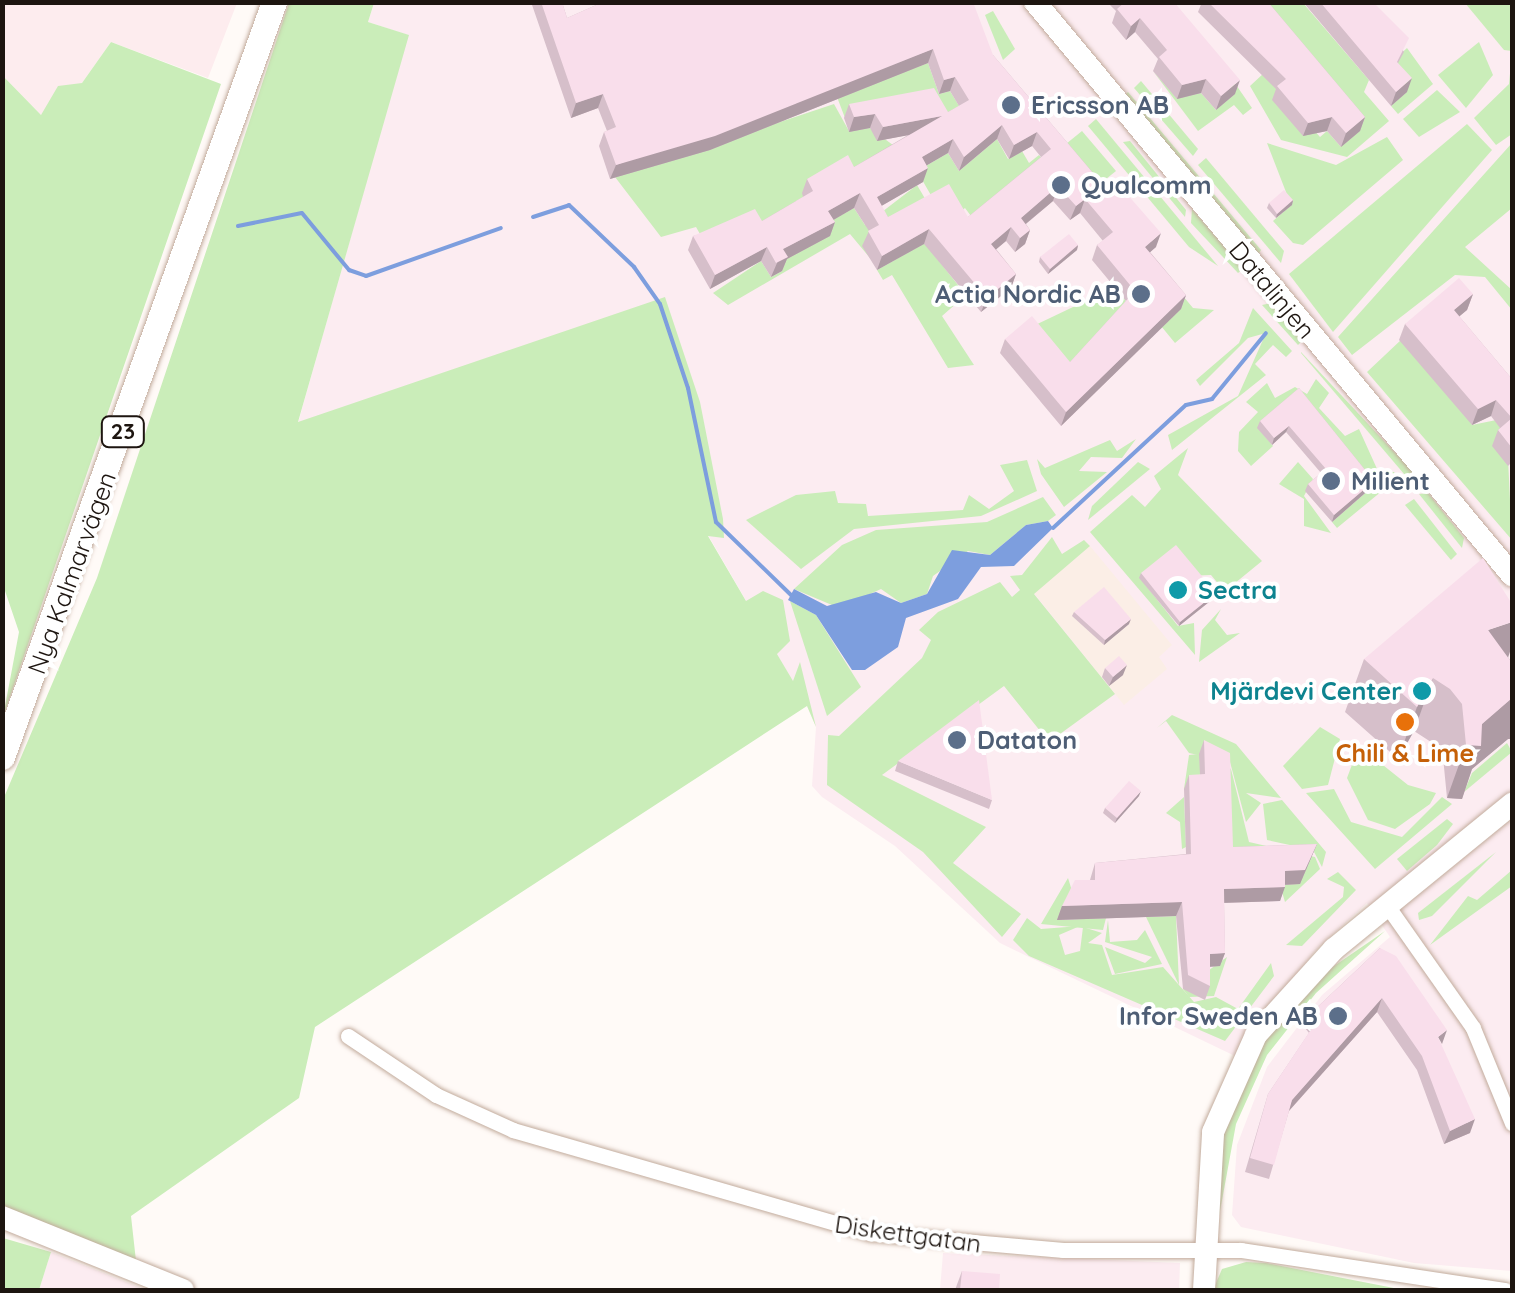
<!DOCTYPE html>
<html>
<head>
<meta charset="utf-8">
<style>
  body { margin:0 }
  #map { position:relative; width:1515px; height:1293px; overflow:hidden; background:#fffaf7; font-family:Quicksand,sans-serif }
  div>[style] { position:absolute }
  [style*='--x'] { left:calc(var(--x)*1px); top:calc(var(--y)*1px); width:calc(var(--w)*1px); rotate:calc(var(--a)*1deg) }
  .commercial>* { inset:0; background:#fcecf1 }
  .industrial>* { inset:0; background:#fdecee }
  .built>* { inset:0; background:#fbeee6 }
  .green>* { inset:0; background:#caedb9 }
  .water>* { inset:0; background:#7d9ede }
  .stream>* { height:4px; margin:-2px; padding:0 2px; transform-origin:2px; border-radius:2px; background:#7d9ede }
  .roads { filter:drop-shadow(0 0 2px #c2ab9c) drop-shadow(0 0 2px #c2ab9c) }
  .street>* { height:15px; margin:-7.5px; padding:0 7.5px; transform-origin:7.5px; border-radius:7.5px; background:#fff }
  .secondary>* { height:22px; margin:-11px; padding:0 11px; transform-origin:11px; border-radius:11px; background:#fff }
  .primary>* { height:25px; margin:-12.5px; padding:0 12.5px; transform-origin:12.5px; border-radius:12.5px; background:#fff }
  .wall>* { inset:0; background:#d6bfca }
  .shaded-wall>* { inset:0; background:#ae9ba4 }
  .building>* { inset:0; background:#f9deeb }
  .dots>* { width:28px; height:28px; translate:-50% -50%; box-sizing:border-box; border:5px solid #fff; border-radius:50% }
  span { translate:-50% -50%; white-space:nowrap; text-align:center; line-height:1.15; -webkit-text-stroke:8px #fff; paint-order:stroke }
  .shield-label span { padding:2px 8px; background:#fff; border:2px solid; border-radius:8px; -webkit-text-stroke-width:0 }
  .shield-label { font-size:22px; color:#1d1510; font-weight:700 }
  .service-label { font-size:25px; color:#4e5e75; font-weight:700 }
  .left { translate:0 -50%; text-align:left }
  .right { translate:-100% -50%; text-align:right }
  .street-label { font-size:25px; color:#1d1510 }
  .culture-label { font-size:25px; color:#0d838f; font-weight:700 }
  .food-label { font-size:25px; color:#c56008; font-weight:700 }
  .frame { position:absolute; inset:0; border:5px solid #1d1510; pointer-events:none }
</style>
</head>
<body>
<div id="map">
  <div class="commercial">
    <i style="clip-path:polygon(374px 3px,1512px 3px,1512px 1271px,1414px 1263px,1241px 1227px,1232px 1215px,1237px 1145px,1267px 1067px,1322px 995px,1390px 937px,1367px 903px,1315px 951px,1235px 1056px,1000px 943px,895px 846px,822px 797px,812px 786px,816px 727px,807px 706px,708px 535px,298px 423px,408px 35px,368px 22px)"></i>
    <i style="clip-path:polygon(51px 1252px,146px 1290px,39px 1290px)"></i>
    <i style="clip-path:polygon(943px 1253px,1180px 1263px,1179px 1290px,940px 1290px)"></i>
  </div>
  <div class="industrial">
    <i style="clip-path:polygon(3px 3px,237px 3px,208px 78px,111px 42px,82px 83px,41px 115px,3px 76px)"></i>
  </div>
  <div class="built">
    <i style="clip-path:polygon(1090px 546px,1172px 645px,1159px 657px,1167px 669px,1124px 705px,1034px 593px)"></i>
  </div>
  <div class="green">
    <i style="clip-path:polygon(289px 3px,374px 3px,368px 22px,409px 35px,298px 422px,665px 297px,700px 402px,723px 519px,724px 538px,708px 536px,746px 601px,763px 591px,783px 600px,790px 641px,777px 654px,793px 681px,800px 662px,816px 727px,807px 706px,315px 1027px,299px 1098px,131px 1216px,136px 1261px,3px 1211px,2px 802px,97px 578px)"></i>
    <i style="clip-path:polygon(1251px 3px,1303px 3px,1369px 80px,1364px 92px,1389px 121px,1347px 157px,1281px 140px,1250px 86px,1264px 73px,1320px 137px,1327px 131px,1341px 147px)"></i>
    <i style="clip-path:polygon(1465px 3px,1512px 3px,1512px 51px,1504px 50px)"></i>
    <i style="clip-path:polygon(993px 11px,1015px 49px,1003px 60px,985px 15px)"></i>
    <i style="clip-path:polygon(111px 42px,221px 84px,3px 717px,19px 632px,2px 582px,3px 76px,41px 115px,58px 86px,82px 83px)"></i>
    <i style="clip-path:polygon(1479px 42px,1493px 75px,1466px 108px,1438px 75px)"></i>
    <i style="clip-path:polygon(1407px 48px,1433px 84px,1398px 114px,1391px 106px,1406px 92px,1395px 59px)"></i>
    <i style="clip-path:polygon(1512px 52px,1512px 134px,1496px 145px,1474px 118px,1509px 84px)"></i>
    <i style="clip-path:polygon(928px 63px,939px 94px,950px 91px,964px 114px,845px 118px,837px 97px)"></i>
    <i style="clip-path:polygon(1153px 71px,1177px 98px,1201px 93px,1216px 110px,1232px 79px,1252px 108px,1243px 115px,1234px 105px,1198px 131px)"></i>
    <i style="clip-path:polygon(1141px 81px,1198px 149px,1193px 156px,1134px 88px)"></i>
    <i style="clip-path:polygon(1437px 90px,1460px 112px,1419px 137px,1403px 119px)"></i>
    <i style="clip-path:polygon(1128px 92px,1261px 250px,1256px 258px,1125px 95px)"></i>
    <i style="clip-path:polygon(834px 104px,849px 131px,870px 128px,901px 151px,808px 205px,708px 248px,696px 227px,661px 237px,615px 177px)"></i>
    <i style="clip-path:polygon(1096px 119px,1218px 266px,1189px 247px,1088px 126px)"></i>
    <i style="clip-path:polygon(1467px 124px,1492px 150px,1333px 332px,1289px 274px)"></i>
    <i style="clip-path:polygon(1082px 131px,1116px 171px,1091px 191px,1061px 148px)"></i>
    <i style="clip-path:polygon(1387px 137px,1403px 160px,1303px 245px,1293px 243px,1273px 221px,1291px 205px,1267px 143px,1336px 165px)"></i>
    <i style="clip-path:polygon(997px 139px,1008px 159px,1022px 151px,1029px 163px,1039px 155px,1046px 163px,974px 220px,965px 208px,954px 217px,936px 204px,917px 171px,948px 153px,959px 171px)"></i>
    <i style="clip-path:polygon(1130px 141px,1186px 210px,1185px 217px,1123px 142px)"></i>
    <i style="clip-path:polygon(1512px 143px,1512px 208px,1465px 247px,1512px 290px,1512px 310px,1485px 277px,1455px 275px,1352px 355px,1338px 337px)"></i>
    <i style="clip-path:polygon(1206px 158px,1284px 251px,1281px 263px,1198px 165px)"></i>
    <i style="clip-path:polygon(917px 185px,930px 207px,870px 258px,850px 234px,728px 305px,713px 293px,761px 261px,771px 277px,782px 271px,778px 263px,823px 225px,854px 208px,865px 225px)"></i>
    <i style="clip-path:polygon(1192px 209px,1243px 269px,1238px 273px,1191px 223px)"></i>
    <i style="clip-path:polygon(946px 231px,934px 255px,966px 295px,942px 316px,974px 365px,948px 368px,892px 275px,883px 280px,877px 270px)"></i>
    <i style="clip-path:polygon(1168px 278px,1193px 308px,1214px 310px,1175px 343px,1161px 326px)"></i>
    <i style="clip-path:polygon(1115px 287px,1129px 305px,1065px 376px,1029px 328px)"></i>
    <i style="clip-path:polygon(1454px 290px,1472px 425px,1506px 418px,1512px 540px,1367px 372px)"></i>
    <i style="clip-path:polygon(1271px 303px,1302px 341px,1298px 345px,1262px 305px)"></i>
    <i style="clip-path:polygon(1253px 308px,1292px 351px,1286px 357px,1273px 345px,1255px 364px,1266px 375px,1172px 450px,1168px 435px,1238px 396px,1266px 333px,1248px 338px,1200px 386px,1196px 380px,1239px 343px)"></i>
    <i style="clip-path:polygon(1301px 352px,1412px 471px,1410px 481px,1301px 353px)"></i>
    <i style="clip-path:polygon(1316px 379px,1329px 393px,1319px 408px,1345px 436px,1359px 429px,1378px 471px,1394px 472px,1404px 485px,1395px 493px,1388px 486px,1337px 528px,1332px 522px,1372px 487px,1297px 395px,1258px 428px,1273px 446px,1251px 466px,1238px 451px,1239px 432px,1258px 412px,1246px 402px,1267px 383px,1275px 398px,1295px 387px,1307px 394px)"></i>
    <i style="clip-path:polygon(1136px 439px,1122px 458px,1091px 457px,1079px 471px,1107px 472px,1064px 507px,1041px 474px,1037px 459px,1045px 468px,1110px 440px,1117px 451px)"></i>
    <i style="clip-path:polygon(1188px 448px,1178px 475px,1262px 561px,1229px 588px,1231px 599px,1211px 575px,1140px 578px,1178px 626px,1194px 623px,1195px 655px,1090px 532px,1132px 495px,1145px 507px,1161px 489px,1154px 476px)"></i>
    <i style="clip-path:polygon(1027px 460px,1037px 491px,981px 516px,854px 529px,801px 569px,746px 520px,796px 495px,835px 491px,838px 503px,866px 504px,868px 516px,963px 510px,969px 495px,989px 509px,1014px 491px,1000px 465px)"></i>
    <i style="clip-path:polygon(1138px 462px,1150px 469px,1088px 520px,1092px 506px)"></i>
    <i style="clip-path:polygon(1298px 462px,1313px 479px,1304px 496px,1331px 533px,1304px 526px,1304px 499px,1279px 484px)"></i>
    <i style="clip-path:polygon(1428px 493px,1464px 538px,1462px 548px,1419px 494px)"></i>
    <i style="clip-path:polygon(1043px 497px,1056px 515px,1048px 521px,1026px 525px,990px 555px,968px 551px,933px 576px,927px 594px,901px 603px,881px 589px,839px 608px,794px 589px,842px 545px,876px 530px,987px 522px)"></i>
    <i style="clip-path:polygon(1414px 499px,1457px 554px,1451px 560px,1405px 505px)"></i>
    <i style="clip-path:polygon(1052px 537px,1062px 554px,1084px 540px,1090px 546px,1034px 594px,1115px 694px,1049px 742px,1004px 686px,882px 775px,986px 827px,953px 863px,1021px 914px,1002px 937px,923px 852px,827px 785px,828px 735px,839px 736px,922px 658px,931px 640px,919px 630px,938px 612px,1000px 582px,1012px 597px,1020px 590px,1010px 576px,1022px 575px)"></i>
    <i style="clip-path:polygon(790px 601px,816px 615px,861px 687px,827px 716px)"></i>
    <i style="clip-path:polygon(1221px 609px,1215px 620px,1227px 635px,1240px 633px,1199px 662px,1202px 630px)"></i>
    <i style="clip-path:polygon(1172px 715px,1236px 744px,1281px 798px,1246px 793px,1261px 803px,1246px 822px,1230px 762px,1189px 753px,1166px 721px,1157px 728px)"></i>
    <i style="clip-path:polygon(1320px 727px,1340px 739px,1328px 785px,1302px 789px,1283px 766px)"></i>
    <i style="clip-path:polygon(1507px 743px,1512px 752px,1464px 792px,1472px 773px)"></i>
    <i style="clip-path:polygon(1359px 746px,1408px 785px,1436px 793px,1430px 804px,1395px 829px,1368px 820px,1347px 778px)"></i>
    <i style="clip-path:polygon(1208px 753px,1231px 769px,1249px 842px,1315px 857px,1320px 869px,1285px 902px,1280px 885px,1228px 861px,1200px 788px,1184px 789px,1189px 755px)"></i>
    <i style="clip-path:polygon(1334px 789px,1351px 822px,1402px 837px,1442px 797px,1452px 804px,1375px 869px,1306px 793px)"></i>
    <i style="clip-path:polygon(1184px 797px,1186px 847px,1182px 849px,1180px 822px,1166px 813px)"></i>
    <i style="clip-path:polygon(1282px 800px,1326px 852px,1322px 867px,1313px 850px,1267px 840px,1263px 804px)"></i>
    <i style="clip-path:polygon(1447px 819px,1453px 824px,1437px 845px,1407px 871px,1397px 859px)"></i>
    <i style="clip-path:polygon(1496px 852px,1432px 916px,1419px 920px,1418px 913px)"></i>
    <i style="clip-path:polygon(1512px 870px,1512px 886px,1430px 945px,1468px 896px,1477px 900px)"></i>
    <i style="clip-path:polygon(1338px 872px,1356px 890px,1302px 946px,1286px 945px,1343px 897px,1344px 887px,1327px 879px)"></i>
    <i style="clip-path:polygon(1068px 878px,1073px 894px,1058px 920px,1106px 918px,1103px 930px,1041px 924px)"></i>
    <i style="clip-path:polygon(1176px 916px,1179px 985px,1146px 917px)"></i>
    <i style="clip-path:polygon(1027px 918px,1041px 929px,1080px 926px,1059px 935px,1065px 955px,1080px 951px,1083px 927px,1102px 933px,1088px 943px,1102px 945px,1112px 975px,1163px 967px,1194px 1002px,1216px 997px,1238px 1009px,1271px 963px,1274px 976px,1225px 1041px,1029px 956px,1013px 940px)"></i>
    <i style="clip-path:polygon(1108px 920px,1110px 942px,1137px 940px,1145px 930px,1162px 964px,1115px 974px,1105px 947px,1145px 963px,1152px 957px,1105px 942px)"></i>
    <i style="clip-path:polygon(1385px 931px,1316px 993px,1267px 1055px,1236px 1124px,1218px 1222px,1222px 1132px,1262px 1042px,1321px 975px)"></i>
    <i style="clip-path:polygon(1227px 957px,1214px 996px,1189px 997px,1183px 989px)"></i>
    <i style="clip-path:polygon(3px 1238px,51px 1252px,39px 1290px,3px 1290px)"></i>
    <i style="clip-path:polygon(1246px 1262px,1266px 1263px,1404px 1290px,1213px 1290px,1222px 1269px)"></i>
  </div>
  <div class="water">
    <i style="clip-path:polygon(1048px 521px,1053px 528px,1014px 566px,981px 567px,958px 599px,906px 618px,898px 647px,865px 670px,852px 670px,816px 615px,788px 600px,794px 589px,827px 606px,876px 592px,901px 603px,927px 594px,952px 550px,990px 555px,1026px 525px)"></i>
  </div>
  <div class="stream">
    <i style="--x:533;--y:217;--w:38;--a:-18"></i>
    <i style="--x:569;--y:205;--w:90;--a:43.6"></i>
    <i style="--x:634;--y:267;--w:45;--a:54.9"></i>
    <i style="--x:660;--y:304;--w:89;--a:71.6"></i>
    <i style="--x:688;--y:388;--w:137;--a:78.2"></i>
    <i style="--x:716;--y:522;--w:105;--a:44.2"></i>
    <i style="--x:238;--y:226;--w:65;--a:-11.5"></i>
    <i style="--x:302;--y:213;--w:74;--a:50.5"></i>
    <i style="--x:349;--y:270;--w:18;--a:19"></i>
    <i style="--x:366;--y:276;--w:143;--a:-19.6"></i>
    <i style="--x:1053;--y:528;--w:181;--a:-42.8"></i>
    <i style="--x:1186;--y:405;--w:27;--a:-13"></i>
    <i style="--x:1212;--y:399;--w:85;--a:-50.7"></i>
  </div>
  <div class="roads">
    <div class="street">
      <i style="--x:1386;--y:904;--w:151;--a:54.9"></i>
      <i style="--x:1473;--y:1028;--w:103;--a:67.7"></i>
      <i style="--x:348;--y:1036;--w:106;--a:33.8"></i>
      <i style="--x:436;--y:1095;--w:85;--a:24.4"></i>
      <i style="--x:513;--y:1130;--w:372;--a:16.1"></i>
      <i style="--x:870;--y:1233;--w:194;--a:5"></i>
      <i style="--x:1063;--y:1250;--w:178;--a:0"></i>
      <i style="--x:1241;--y:1250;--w:267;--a:8.6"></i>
    </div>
    <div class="secondary">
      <i style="--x:1035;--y:2;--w:746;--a:50.22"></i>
      <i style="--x:2;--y:1217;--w:195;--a:22"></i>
      <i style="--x:1204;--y:1290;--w:158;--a:-86.7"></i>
      <i style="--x:1213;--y:1132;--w:106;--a:-66.1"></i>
      <i style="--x:1256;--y:1035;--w:116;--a:-47.8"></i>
      <i style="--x:1334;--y:949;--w:230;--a:-39.2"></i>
    </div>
    <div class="primary">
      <i style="--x:2;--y:757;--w:803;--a:-70.19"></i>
    </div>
  </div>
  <div class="wall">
    <i style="clip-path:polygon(evenodd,531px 2px,562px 2px,567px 18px,603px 2px,993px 55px,1156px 247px,1150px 252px,1186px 295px,1181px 309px,1061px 426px,1000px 353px,1005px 339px,1070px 362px,1126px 301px,1092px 260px,1097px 245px,1103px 241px,1080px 213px,1070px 220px,1053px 201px,1026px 224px,1030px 230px,1025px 244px,1015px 252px,1006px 241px,996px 249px,1016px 274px,1011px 288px,981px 312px,924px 244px,877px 270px,862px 246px,869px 231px,854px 208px,833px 220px,835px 222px,830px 236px,787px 259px,782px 271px,771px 277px,761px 261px,710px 289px,688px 250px,693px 236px,762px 221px,803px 197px,802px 193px,807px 179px,854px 167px,908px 135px,877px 141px,870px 128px,849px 132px,844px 118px,849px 104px,948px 112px,959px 106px,950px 91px,939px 94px,928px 63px,710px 150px,610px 179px,599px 146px,604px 132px,607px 131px,598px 108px,571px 118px,531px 2px,997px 139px,1009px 159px,1032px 146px,1041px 157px,968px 217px,888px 217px,881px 206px,923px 182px,927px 165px,948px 153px,959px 171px,997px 139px)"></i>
    <i style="clip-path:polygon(1107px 2px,1174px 2px,1235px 94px,1216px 110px,1201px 93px,1177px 99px,1153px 71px,1158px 59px,1135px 32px,1126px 40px,1112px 23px,1116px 11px)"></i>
    <i style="clip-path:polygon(1202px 2px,1268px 2px,1365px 117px,1360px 131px,1341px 147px,1327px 131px,1303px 136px,1272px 100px,1276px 89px,1198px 12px)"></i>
    <i style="clip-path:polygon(1303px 2px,1373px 2px,1404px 52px,1398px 63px,1407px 92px,1391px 106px)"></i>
    <i style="clip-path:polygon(1293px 200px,1292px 205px,1276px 218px,1267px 208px,1269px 203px)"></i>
    <i style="clip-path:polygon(1078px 245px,1077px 250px,1048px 274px,1039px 262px,1040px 257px)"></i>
    <i style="clip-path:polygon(1473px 294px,1467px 310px,1459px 316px,1512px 379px,1512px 462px,1508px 466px,1492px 446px,1498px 430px,1500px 428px,1491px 416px,1472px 425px,1399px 340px,1405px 324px)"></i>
    <i style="clip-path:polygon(1299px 388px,1374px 481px,1372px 487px,1332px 522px,1305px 491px,1308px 484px,1321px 473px,1286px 432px,1272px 445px,1257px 428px,1260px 421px)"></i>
    <i style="clip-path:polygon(1141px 573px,1216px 593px,1214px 598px,1179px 626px,1139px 578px)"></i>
    <i style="clip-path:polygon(1074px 612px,1129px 624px,1104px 645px,1072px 616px)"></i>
    <i style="clip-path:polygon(1508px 657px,1512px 663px,1512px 739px,1508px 739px,1472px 769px,1462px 799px,1447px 798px,1443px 757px,1431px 742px,1414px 731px,1398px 759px,1345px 712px,1364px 659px)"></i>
    <i style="clip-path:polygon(1105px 668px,1123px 675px,1109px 686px,1102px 677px)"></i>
    <i style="clip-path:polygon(1204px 740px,1233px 847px,1317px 844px,1300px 884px,1285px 885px,1280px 901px,1224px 903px,1225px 953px,1220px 966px,1210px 967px,1210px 986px,1205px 1000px,1183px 989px,1176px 916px,1057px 920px,1062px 906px,1090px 880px,1095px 863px,1186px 854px,1184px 789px,1189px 775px,1200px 775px,1199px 754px)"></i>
    <i style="clip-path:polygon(898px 761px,992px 800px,989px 809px,895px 771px)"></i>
    <i style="clip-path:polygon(1139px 796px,1115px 823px,1103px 813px,1105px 808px)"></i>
    <i style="clip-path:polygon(1380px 948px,1441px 1045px,1470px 1133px,1444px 1144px,1417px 1070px,1377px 1012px,1289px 1111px,1269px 1179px,1245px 1172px,1268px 1094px,1309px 1033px,1305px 1028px,1310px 1014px)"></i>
    <i style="clip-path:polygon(962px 1271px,999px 1290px,955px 1290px)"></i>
  </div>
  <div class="shaded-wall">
    <i style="clip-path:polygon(1140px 18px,1135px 32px,1126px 40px,1131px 26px)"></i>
    <i style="clip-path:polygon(933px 49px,928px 63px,710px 150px,610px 179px,616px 165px)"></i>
    <i style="clip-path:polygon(955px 77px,950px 91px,939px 94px,944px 80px)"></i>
    <i style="clip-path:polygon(1412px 78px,1407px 92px,1391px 106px,1396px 92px)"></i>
    <i style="clip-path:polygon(1206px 79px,1201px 93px,1177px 99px,1182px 85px)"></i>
    <i style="clip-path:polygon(1240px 80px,1235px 94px,1216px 110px,1221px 96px)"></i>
    <i style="clip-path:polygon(603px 94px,598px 108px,571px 118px,576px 103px)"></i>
    <i style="clip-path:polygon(875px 114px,870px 128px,849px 132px,854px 117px)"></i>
    <i style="clip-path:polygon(942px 116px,936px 130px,877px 141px,883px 127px)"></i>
    <i style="clip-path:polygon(1332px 117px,1327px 131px,1303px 136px,1308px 123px)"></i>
    <i style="clip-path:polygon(1365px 117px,1360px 131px,1341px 147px,1346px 133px)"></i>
    <i style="clip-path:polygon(1002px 125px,997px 139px,959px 171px,964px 157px)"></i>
    <i style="clip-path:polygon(1037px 132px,1032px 146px,1009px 159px,1014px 145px)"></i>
    <i style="clip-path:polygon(953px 139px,948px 153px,917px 171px,922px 157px)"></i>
    <i style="clip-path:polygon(928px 168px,923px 182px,871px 212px,877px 197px)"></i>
    <i style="clip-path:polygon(1058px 186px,1053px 201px,1016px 232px,1021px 218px)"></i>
    <i style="clip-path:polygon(860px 193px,854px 208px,823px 226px,828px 211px)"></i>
    <i style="clip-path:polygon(1085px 199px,1080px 213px,1070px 220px,1076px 206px)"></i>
    <i style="clip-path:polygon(1293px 200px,1292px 205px,1276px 218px,1277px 214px)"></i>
    <i style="clip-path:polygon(835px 222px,830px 236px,787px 259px,782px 271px,771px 277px,783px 249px)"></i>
    <i style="clip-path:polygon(1011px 227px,1006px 241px,986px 258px,991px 244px)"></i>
    <i style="clip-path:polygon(929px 229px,924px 244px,877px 270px,882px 256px)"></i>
    <i style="clip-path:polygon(1030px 230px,1025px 244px,1015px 252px,1020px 238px)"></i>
    <i style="clip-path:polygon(1161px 233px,1156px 247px,1140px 261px,1145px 247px)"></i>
    <i style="clip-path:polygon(1078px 245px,1077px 250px,1048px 274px,1050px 269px)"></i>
    <i style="clip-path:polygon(767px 247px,761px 261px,710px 289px,715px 275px)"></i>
    <i style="clip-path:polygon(1016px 274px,1011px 288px,981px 312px,987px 298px)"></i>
    <i style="clip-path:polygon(1473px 294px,1467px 310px,1448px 326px,1454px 310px)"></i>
    <i style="clip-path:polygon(1186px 295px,1181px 309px,1061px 426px,1066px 412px)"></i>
    <i style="clip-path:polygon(1496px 400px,1491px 416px,1472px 425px,1478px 409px)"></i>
    <i style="clip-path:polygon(1289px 426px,1286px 432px,1272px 445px,1274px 438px)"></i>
    <i style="clip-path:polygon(1374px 481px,1372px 487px,1332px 522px,1334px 515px)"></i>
    <i style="clip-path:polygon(1216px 593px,1214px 598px,1179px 626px,1180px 622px)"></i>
    <i style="clip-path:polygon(1131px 619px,1129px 624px,1104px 645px,1105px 640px)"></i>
    <i style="clip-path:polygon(1512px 622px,1512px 646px,1503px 672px,1488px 630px)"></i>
    <i style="clip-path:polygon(1127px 665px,1123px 675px,1109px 686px,1113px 677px)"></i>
    <i style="clip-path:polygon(1433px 678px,1414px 731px,1398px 759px,1417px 707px)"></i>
    <i style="clip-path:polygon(1512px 698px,1512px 739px,1508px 739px,1472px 769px,1462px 799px,1447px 798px,1466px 745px,1482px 724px)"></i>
    <i style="clip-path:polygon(1141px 791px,1139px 796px,1115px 823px,1117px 818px)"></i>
    <i style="clip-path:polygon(1317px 844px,1300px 884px,1280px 885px,1285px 871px)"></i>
    <i style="clip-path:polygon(1285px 887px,1280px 901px,1219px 903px,1224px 889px)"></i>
    <i style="clip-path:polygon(1182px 902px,1176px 916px,1057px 920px,1062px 906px)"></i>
    <i style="clip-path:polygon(1225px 953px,1220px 966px,1205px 967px,1210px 954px)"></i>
    <i style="clip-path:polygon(1382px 998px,1377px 1012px,1287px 1113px,1292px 1100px)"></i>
    <i style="clip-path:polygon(1447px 1030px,1442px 1044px,1438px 1037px)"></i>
    <i style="clip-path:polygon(1475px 1119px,1470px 1133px,1444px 1144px,1450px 1131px)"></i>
  </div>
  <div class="building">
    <i style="clip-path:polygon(evenodd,541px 2px,562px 2px,567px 18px,603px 2px,973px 2px,993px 55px,1104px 186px,1113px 178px,1161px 233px,1145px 247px,1186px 295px,1066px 412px,1005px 339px,1032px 316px,1070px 362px,1135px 291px,1097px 245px,1113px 232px,1085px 199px,1076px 206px,1058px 186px,1021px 218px,1030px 230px,1020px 238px,1011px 227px,991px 244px,1016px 274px,987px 298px,929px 229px,882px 256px,868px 231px,879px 225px,860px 193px,828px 211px,835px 222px,783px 249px,788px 257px,776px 263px,767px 247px,715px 275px,693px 236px,755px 209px,762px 221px,813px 191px,807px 179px,848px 155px,854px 167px,942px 116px,883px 127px,875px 114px,854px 117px,849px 104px,934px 88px,948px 112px,969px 100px,955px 77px,944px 80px,933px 49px,715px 136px,616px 165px,604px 132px,616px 127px,603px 94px,576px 103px,541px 2px,1002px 125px,1014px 145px,1037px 132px,1051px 149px,968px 217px,949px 184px,888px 217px,877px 197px,928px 168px,922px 157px,953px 139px,964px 157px,1002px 125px)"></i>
    <i style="clip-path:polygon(1125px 2px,1174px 2px,1240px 80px,1221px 96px,1206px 79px,1182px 85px,1159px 57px,1167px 50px,1140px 18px,1131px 26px,1117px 9px)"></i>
    <i style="clip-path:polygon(1208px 2px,1268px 2px,1365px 117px,1346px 133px,1332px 117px,1308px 123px,1277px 86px,1286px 79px)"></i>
    <i style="clip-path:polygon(1320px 2px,1373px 2px,1409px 38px,1397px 62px,1412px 78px,1396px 92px)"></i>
    <i style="clip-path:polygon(1284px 190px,1293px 200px,1277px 214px,1269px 203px)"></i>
    <i style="clip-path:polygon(1069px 234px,1078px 245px,1050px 269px,1040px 257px)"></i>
    <i style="clip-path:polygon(1459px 278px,1473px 294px,1454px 310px,1512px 379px,1512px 448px,1498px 430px,1512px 418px,1496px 400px,1478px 409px,1405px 324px)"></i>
    <i style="clip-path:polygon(1299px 388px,1374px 481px,1334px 515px,1308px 484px,1326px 469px,1289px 426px,1274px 438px,1260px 421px)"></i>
    <i style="clip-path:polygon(1176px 545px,1216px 593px,1180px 622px,1141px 573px)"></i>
    <i style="clip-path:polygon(1483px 558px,1512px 604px,1512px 622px,1488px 630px,1512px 663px,1512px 698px,1482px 724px,1481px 746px,1466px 745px,1462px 704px,1450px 689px,1433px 678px,1417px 707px,1364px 659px)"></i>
    <i style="clip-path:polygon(1104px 587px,1131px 619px,1105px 640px,1074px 612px)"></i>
    <i style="clip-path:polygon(1119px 656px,1127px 665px,1113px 677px,1105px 668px)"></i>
    <i style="clip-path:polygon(979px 700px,992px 800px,898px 761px)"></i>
    <i style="clip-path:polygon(1204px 740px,1230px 753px,1233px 847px,1317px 844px,1305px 870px,1285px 871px,1285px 887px,1224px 889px,1225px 953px,1210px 954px,1210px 986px,1188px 975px,1182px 902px,1062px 906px,1075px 880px,1095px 880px,1095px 863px,1191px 854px,1189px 775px,1205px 774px)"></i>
    <i style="clip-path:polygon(1129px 781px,1141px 791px,1117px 818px,1105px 808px)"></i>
    <i style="clip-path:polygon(1380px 948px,1396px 956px,1447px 1030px,1438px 1037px,1475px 1119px,1450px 1131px,1422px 1056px,1382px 998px,1292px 1100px,1274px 1165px,1250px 1158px,1268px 1094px,1316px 1022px,1310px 1014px)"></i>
    <i style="clip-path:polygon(962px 1271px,1000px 1274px,999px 1290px,960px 1290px)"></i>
  </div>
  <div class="dots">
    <i style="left:1011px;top:105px;background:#5c6f8a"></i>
    <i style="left:1061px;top:185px;background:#5c6f8a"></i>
    <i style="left:1141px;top:294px;background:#5c6f8a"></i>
    <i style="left:1331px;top:481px;background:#5c6f8a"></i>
    <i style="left:1178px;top:590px;background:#0f9aa8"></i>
    <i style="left:1422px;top:691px;background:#0f9aa8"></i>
    <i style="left:1405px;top:722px;background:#e8710a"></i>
    <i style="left:957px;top:740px;background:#5c6f8a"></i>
    <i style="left:1338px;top:1016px;background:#5c6f8a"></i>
  </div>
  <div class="shield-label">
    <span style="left:123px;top:432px">23</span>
  </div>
  <div class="service-label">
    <span class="left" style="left:1031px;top:105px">Ericsson AB</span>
    <span class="left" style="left:1081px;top:185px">Qualcomm</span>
    <span class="right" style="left:1121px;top:294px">Actia Nordic AB</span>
    <span class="left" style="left:1351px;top:481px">Milient</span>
    <span class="left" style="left:977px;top:740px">Dataton</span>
    <span class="right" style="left:1318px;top:1016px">Infor Sweden AB</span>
  </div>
  <div class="street-label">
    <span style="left:1272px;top:290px;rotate:50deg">Datalinjen</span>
    <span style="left:72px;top:573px;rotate:-70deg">Nya Kalmarvägen</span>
    <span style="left:908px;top:1234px;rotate:8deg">Diskettgatan</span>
  </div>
  <div class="culture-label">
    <span class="left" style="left:1198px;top:590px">Sectra</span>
    <span class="right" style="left:1402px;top:691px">Mjärdevi Center</span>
  </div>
  <div class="food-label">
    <span style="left:1405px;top:753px">Chili &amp; Lime</span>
  </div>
  <div class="frame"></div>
</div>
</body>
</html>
